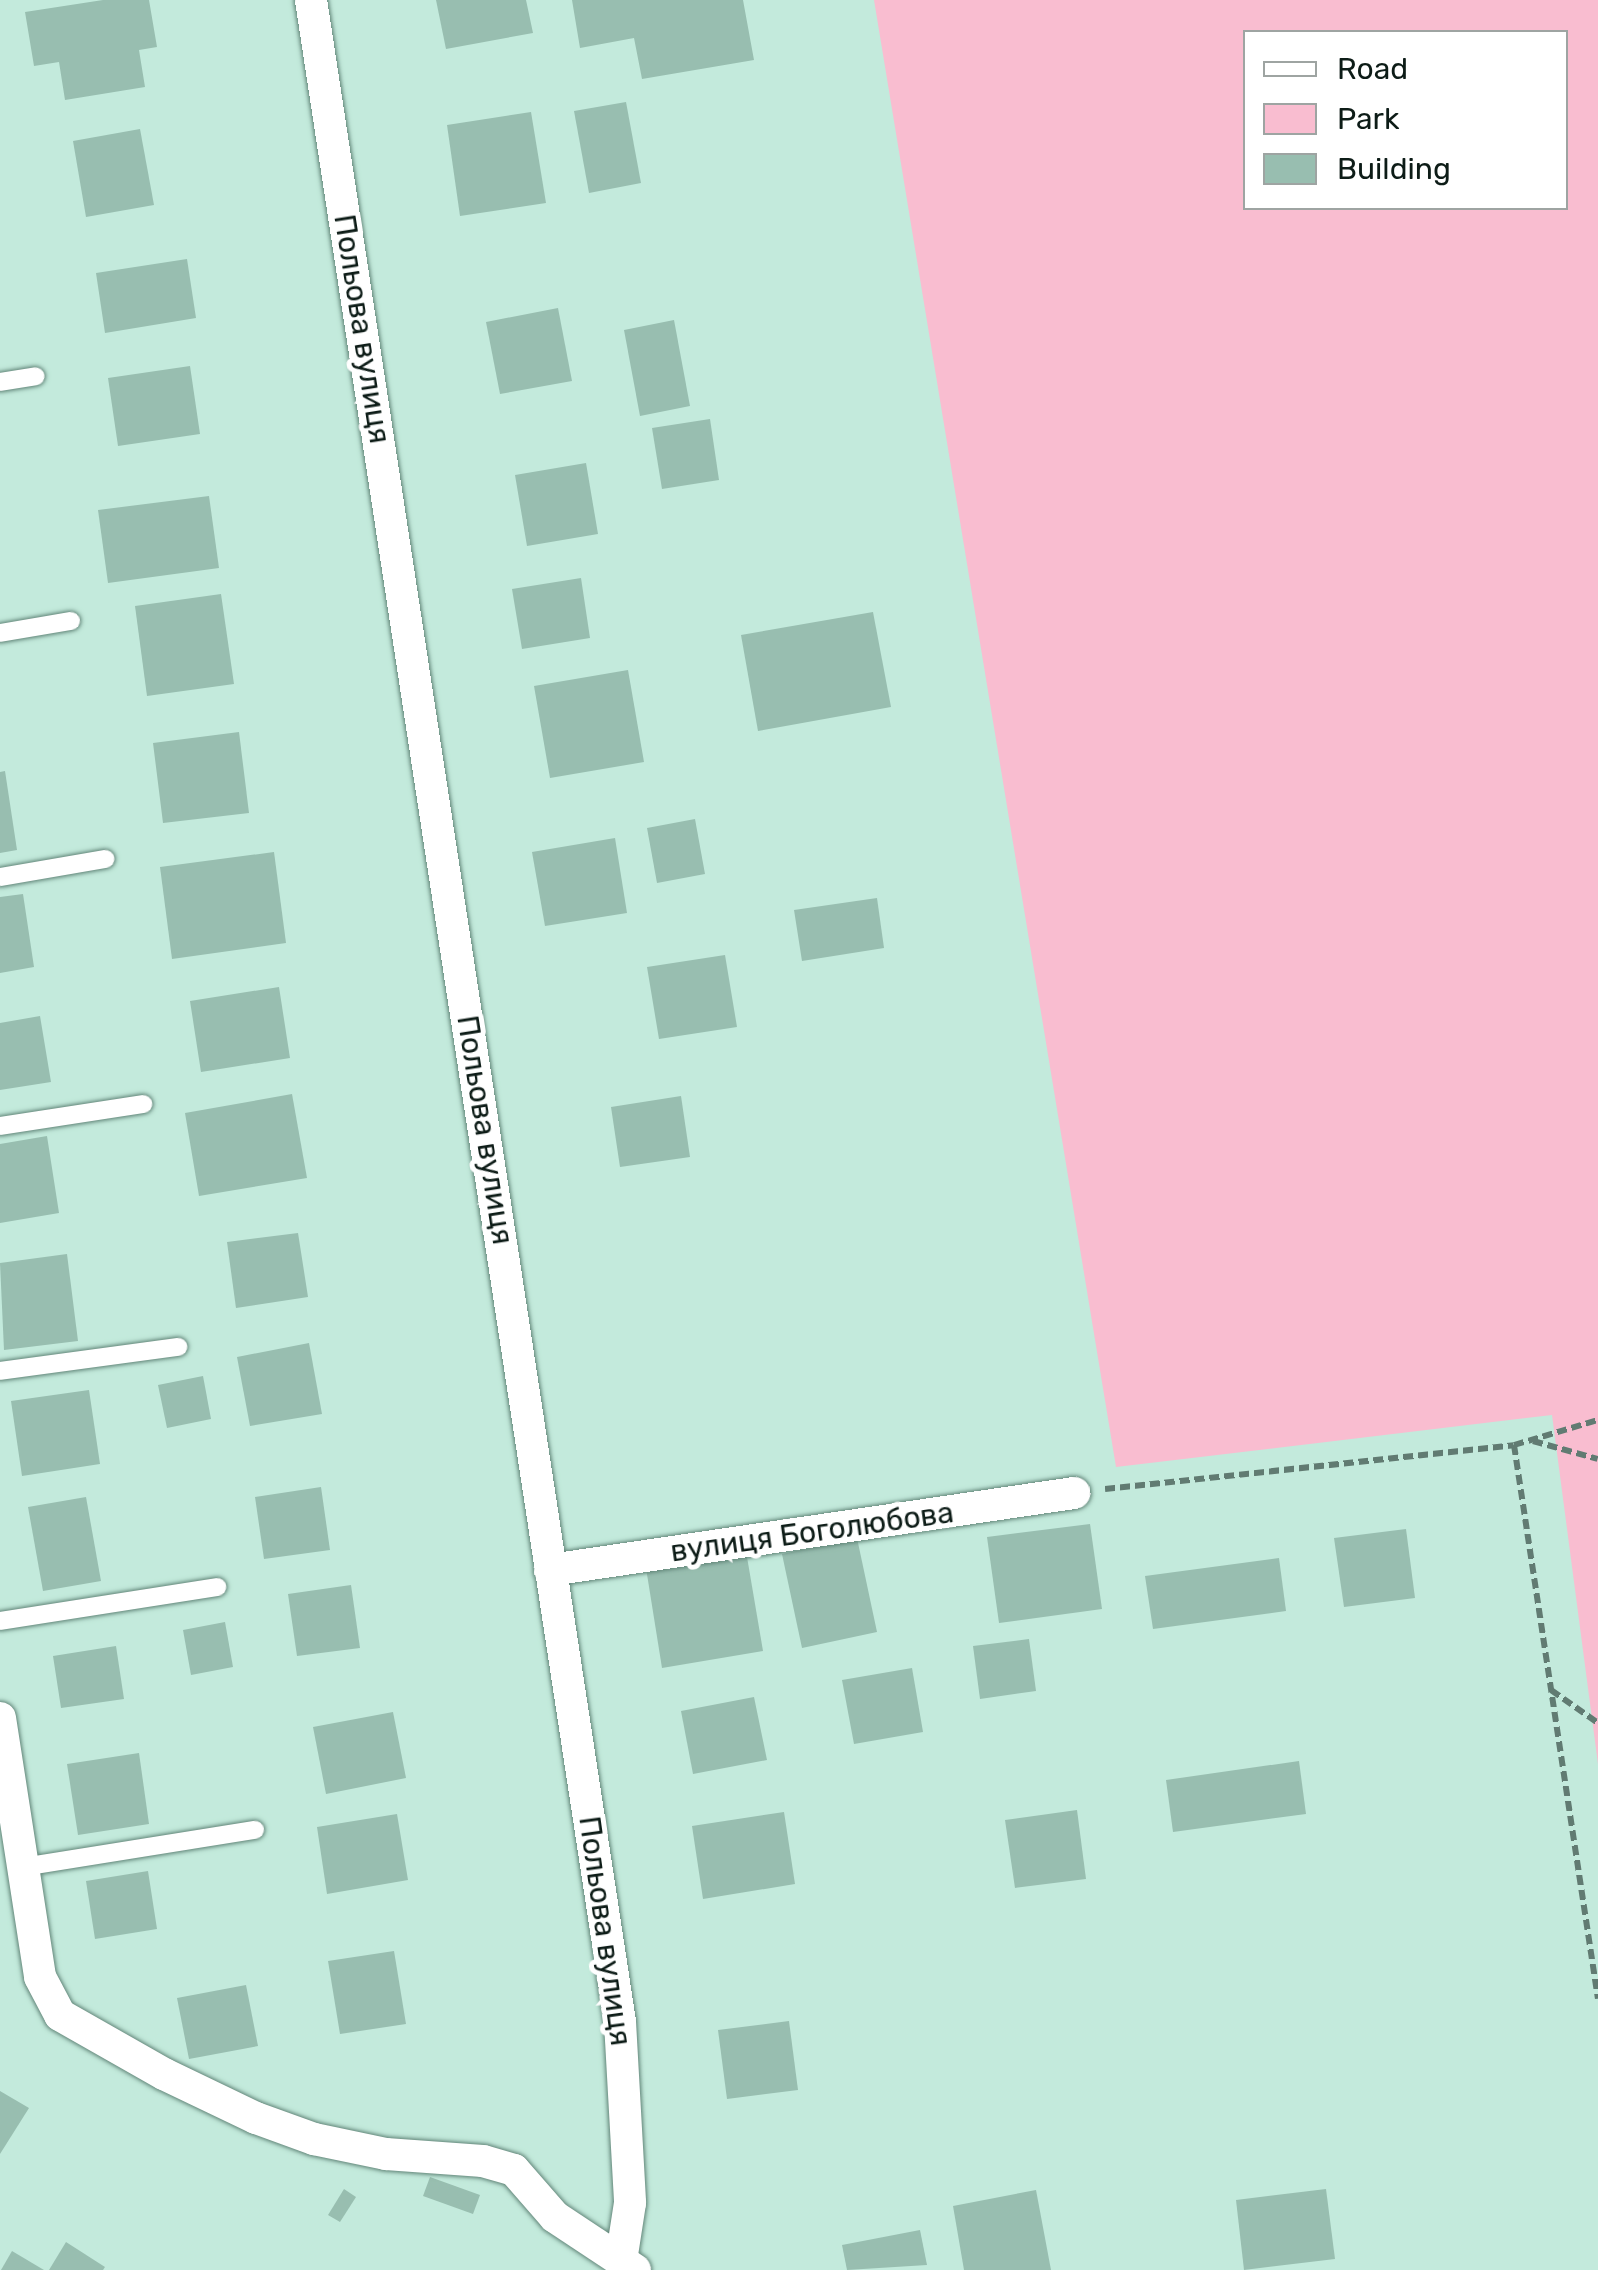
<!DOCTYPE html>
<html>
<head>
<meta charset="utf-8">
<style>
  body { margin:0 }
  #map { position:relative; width:1598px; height:2270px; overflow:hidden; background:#c3eadc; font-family:Rubik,sans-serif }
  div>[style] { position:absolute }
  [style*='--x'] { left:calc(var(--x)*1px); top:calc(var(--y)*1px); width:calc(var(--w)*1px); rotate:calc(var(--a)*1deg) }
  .green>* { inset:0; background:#f9bdd0 }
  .building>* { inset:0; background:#98beb0 }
  .path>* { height:6px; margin-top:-3px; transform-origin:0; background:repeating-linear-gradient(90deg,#617b72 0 10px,transparent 0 15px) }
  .roads { filter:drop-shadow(0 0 2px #628679) drop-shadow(0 0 2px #628679) }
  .lane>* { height:18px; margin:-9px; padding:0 9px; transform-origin:9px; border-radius:9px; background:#fff }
  .street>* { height:32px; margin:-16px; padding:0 16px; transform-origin:16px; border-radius:16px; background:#fff }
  span { translate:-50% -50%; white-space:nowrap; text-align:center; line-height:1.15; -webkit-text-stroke:10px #fff; paint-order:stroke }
  .street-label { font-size:30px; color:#0d1c17 }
  .legend { position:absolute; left:1243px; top:30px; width:325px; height:180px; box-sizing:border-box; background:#fff; border:2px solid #9ea4a2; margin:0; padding:12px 18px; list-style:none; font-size:30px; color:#0d1c17 }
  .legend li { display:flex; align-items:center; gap:20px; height:50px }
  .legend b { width:50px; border:2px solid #9ea4a2 }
</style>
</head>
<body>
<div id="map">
  <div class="green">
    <i style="clip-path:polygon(evenodd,874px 0,1598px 0,1598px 1764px,1552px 1415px,1116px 1467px,874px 0,1246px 32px,1566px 32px,1566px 208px,1246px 208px,1246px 32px)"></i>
  </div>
  <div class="building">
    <i style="clip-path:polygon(103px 0,149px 0,157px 47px,139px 50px,145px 87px,65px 100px,59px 62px,34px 66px,25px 12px)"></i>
    <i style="clip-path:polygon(436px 0,526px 0,533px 33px,446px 49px)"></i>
    <i style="clip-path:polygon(572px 0,743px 0,754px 60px,642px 79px,634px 38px,580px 48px)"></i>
    <i style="clip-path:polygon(626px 102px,641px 183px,589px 193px,574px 111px)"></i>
    <i style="clip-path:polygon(531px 112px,546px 203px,460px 216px,447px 125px)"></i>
    <i style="clip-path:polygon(140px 129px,154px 205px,86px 217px,73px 141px)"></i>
    <i style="clip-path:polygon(187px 259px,196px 318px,105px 333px,96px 273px)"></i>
    <i style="clip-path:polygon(558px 308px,572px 381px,500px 394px,486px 322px)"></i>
    <i style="clip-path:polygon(674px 320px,690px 406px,640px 416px,624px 330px)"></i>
    <i style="clip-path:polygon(190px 366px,200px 434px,118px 446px,108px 378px)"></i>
    <i style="clip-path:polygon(710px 419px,719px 480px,662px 489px,652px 428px)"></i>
    <i style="clip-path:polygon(586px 463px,598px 534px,527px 546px,515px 475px)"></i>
    <i style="clip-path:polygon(209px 496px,219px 568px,108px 583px,98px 510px)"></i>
    <i style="clip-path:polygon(581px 578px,590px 638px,522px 649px,512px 589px)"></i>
    <i style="clip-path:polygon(221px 594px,234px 684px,147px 696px,135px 606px)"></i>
    <i style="clip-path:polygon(873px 612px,891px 707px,758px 731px,741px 635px)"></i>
    <i style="clip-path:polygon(628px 670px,644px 762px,550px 778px,534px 686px)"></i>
    <i style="clip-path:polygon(239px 732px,249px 813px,163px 823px,153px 743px)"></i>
    <i style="clip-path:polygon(5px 771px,17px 850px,0 853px,0 772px)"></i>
    <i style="clip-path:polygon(695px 819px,705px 874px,657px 883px,647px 828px)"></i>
    <i style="clip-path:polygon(615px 838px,627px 913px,545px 926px,532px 852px)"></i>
    <i style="clip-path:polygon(274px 852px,286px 943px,172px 959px,160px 867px)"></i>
    <i style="clip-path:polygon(23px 894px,34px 967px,0 973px,0 897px)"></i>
    <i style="clip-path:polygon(877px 898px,884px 948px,802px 961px,794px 910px)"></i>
    <i style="clip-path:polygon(725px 955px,737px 1027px,659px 1039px,647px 967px)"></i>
    <i style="clip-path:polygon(279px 987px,290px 1058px,201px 1072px,190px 1001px)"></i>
    <i style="clip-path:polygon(40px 1016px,51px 1082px,0 1090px,0 1023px)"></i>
    <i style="clip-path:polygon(292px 1094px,307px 1178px,199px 1196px,185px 1113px)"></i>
    <i style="clip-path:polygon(681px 1096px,690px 1157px,620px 1167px,611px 1107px)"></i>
    <i style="clip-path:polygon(47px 1136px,59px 1213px,0 1223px,0 1144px)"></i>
    <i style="clip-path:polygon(298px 1233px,308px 1297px,236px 1308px,227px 1242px)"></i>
    <i style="clip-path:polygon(67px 1254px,78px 1341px,4px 1350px,0 1263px)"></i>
    <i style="clip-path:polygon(309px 1343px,322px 1414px,250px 1426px,237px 1357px)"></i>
    <i style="clip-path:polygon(203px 1376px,211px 1419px,167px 1428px,158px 1385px)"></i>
    <i style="clip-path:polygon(89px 1390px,100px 1464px,22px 1476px,11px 1401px)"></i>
    <i style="clip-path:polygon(321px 1487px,330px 1550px,264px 1559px,255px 1497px)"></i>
    <i style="clip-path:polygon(86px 1497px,101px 1581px,43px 1591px,28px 1507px)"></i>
    <i style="clip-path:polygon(1090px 1524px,1102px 1609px,999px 1623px,987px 1537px)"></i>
    <i style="clip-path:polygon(1406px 1529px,1415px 1598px,1344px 1607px,1334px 1538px)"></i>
    <i style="clip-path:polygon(857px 1538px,877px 1632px,802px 1648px,782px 1554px)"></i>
    <i style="clip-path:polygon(746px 1551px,763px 1651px,662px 1668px,646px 1568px)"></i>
    <i style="clip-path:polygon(1279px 1558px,1286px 1611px,1153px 1629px,1145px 1576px)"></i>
    <i style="clip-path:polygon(351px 1585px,360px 1648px,297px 1656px,288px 1594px)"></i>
    <i style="clip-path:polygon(225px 1622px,233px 1667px,191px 1675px,183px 1630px)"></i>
    <i style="clip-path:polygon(1029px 1639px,1036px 1691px,980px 1699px,973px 1646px)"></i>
    <i style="clip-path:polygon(116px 1646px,124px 1699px,61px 1708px,53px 1656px)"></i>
    <i style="clip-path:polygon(912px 1668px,923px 1732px,854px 1744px,842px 1680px)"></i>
    <i style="clip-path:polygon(754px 1697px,767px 1760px,693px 1774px,681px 1711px)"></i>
    <i style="clip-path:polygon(393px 1712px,406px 1778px,326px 1794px,313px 1727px)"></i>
    <i style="clip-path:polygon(139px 1753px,149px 1824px,78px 1835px,67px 1764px)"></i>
    <i style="clip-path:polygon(1299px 1761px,1306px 1814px,1173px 1832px,1166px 1780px)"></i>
    <i style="clip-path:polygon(1077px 1810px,1086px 1879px,1015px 1888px,1005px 1820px)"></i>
    <i style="clip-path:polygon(784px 1812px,795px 1884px,703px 1899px,692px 1826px)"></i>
    <i style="clip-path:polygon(397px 1814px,408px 1880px,327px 1894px,317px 1827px)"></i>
    <i style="clip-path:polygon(148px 1871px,157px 1929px,95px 1939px,86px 1881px)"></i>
    <i style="clip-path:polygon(394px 1951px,406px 2024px,340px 2034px,328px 1961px)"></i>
    <i style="clip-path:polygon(246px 1985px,258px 2046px,189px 2059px,177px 1998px)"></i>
    <i style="clip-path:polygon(789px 2021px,798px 2090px,727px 2099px,718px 2030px)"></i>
    <i style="clip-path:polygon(0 2091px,29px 2108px,0 2154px)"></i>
    <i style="clip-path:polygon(430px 2177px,480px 2195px,473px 2214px,423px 2196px)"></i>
    <i style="clip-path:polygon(344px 2189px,356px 2197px,340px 2222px,328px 2215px)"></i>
    <i style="clip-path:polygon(1326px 2189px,1335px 2259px,1244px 2270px,1236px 2200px)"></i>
    <i style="clip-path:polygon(1036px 2190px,1051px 2270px,964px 2270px,953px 2206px)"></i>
    <i style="clip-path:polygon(920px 2230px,927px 2265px,847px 2270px,842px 2245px)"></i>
    <i style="clip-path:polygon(66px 2242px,105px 2267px,103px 2270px,49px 2270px)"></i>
    <i style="clip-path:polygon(12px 2251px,44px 2270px,1px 2270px)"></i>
  </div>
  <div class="path">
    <i style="--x:1533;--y:1441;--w:67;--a:15.5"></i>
    <i style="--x:1514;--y:1445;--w:88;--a:-16.6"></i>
    <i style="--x:1105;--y:1489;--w:411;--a:-6.1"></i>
    <i style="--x:1514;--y:1445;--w:560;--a:81.38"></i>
    <i style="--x:1551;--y:1690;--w:57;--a:35.1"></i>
  </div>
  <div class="roads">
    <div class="lane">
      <i style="--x:0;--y:382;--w:36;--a:-9"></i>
      <i style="--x:0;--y:633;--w:72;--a:-9.6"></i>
      <i style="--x:0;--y:877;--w:107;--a:-9.7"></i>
      <i style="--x:0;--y:1126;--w:145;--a:-8.7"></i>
      <i style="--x:0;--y:1371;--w:180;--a:-7.7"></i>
      <i style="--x:0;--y:1621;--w:220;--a:-8.9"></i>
      <i style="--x:23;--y:1867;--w:235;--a:-9.1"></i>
    </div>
    <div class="street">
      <i style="--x:311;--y:0;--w:2045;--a:81.31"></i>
      <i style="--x:620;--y:2022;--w:181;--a:86.8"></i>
      <i style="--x:630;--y:2203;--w:59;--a:98.8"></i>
      <i style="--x:550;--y:1570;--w:530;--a:-8.36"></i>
      <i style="--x:0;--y:1718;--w:262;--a:81.2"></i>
      <i style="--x:40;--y:1977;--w:43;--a:62.2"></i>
      <i style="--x:60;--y:2015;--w:120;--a:29.6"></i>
      <i style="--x:164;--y:2074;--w:102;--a:25.6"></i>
      <i style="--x:256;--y:2118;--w:62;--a:19.9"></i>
      <i style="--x:314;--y:2139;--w:74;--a:11.8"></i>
      <i style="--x:386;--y:2154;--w:97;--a:4.1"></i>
      <i style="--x:483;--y:2161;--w:32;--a:16"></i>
      <i style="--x:514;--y:2170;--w:62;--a:48.9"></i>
      <i style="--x:555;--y:2217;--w:96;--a:33.5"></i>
    </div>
  </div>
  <div class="street-label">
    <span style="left:362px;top:329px;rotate:81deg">Польова вулиця</span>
    <span style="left:485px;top:1130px;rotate:81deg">Польова вулиця</span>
    <span style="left:812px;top:1532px;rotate:-8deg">вулиця Боголюбова</span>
    <span style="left:605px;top:1931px;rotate:82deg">Польова вулиця</span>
  </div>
  <ul class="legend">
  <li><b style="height:12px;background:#fff"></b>Road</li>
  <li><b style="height:28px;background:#f9bdd0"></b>Park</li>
  <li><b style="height:28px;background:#98beb0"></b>Building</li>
  </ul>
</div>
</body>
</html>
